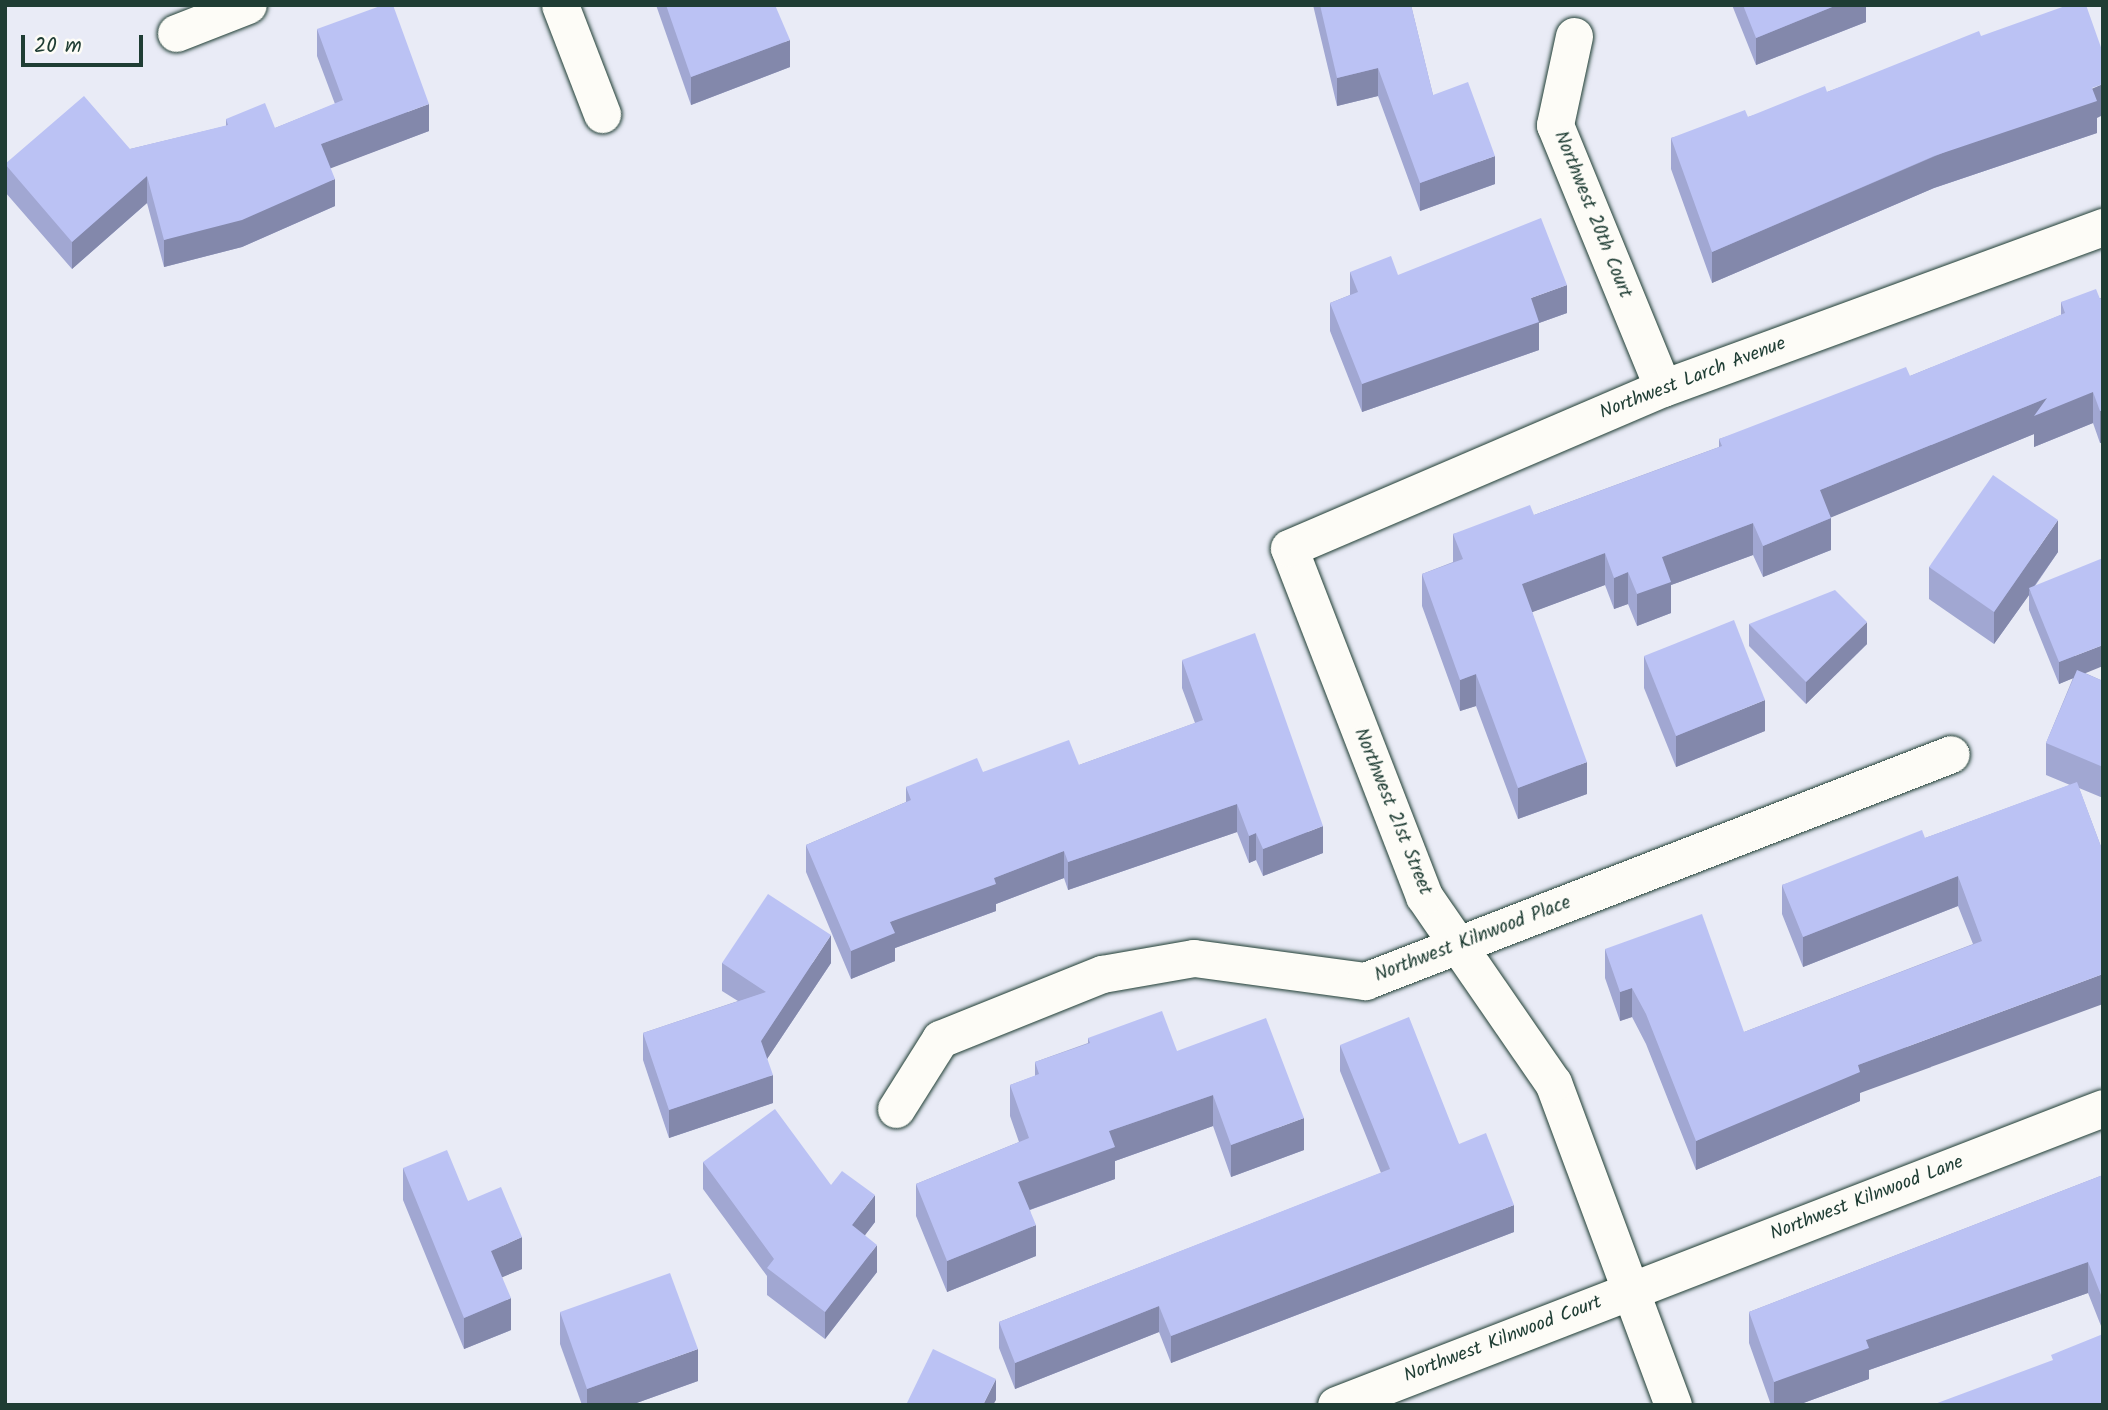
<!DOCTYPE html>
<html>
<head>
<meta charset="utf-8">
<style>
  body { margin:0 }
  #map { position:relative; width:2108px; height:1410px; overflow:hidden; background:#e9ebf6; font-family:Kalam,sans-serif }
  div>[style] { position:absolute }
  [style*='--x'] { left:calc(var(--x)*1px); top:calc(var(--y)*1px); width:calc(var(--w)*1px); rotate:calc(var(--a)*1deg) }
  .roads { filter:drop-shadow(0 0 2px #1f3d34) drop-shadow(0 0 2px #1f3d34) }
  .minor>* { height:37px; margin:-18.5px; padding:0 18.5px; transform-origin:18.5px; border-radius:18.5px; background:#fdfcf7 }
  .wall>* { inset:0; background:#a1a7d2 }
  .shaded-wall>* { inset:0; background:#8388ab }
  .building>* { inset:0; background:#bbc2f4 }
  span { translate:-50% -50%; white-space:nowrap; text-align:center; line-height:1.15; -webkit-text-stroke:5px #fdfcf7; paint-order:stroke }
  .street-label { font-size:19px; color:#1f3d34 }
  .frame { position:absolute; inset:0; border:7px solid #1f3d34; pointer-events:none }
  .scale { position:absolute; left:21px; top:35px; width:122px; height:32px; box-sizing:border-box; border:4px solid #1f3d34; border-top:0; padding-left:9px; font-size:21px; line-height:24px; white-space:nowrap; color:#1f3d34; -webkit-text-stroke:5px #fdfcf7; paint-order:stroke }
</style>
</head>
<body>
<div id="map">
  <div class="roads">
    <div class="minor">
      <i style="--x:560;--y:5;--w:117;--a:68.9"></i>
      <i style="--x:176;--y:33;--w:77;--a:-21.3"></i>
      <i style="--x:1574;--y:36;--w:91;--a:102.1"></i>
      <i style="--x:1555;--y:125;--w:284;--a:67.7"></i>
      <i style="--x:896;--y:1109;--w:83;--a:-57.8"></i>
      <i style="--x:940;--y:1039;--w:175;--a:-21.9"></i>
      <i style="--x:1102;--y:974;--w:93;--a:-9.9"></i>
      <i style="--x:1194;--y:958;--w:173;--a:7.7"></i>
      <i style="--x:1365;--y:981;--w:628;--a:-21.17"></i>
      <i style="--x:1336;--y:1405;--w:822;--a:-21.17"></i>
      <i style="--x:1673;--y:1405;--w:344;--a:-110.4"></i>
      <i style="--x:1553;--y:1083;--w:227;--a:-124.6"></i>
      <i style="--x:1424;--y:896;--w:373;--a:-111.2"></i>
      <i style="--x:1289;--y:548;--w:407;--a:-23.2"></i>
      <i style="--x:1663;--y:388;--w:469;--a:-20.1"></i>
    </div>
  </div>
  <div class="wall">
    <i style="clip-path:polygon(656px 5px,775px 5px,790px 67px,691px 105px)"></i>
    <i style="clip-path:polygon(1313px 5px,1411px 5px,1433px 95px,1495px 184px,1420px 211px,1378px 96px,1337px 106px)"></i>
    <i style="clip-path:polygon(1732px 5px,1866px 5px,1866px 22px,1756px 65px)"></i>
    <i style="clip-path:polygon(317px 29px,429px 131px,330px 168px,335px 206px,242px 247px,164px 267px,147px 203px,72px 269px,5px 192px,5px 164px,130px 149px,226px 126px,226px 119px,275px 128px,335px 104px,317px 56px)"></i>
    <i style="clip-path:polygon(1981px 36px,2097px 118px,2097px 133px,1934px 188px,1712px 283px,1671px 169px,1671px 138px,1748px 117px,1827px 92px)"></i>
    <i style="clip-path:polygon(1350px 272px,1398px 275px,1567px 313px,1539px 323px,1539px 350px,1362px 412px,1330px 331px,1330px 303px,1350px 295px)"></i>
    <i style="clip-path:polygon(2103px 298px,2103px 442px,2100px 443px,2093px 423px,2034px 447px,2034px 434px,1831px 517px,1831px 550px,1763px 577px,1753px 555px,1671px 585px,1671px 613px,1637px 626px,1628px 604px,1614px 609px,1605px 585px,1532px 612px,1587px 794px,1518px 819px,1476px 706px,1460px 711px,1422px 606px,1422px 574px,1453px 562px,1453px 534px,1534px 515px,1719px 447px,1719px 439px,1910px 376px,2061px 315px,2061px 302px)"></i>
    <i style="clip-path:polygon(2058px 552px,2035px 586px,2085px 673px,2103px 681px,2103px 798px,2079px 788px,2103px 852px,1860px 1093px,1860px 1101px,1696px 1170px,1646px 1044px,1632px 1017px,1620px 1021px,1605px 978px,1605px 949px,1744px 1032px,1973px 944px,1958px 906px,1803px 967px,1782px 914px,1782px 885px,1925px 838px,2070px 785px,2046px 775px,2046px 743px,2073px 678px,2059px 684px,2029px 610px,2029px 595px,1994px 644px,1929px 599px,1929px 567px)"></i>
    <i style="clip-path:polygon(1749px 624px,1867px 644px,1806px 704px,1749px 646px)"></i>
    <i style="clip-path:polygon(1644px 656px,1765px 731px,1676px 767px,1644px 688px)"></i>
    <i style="clip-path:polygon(1182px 660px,1323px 853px,1263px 876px,1256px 860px,1249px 863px,1237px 832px,1068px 890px,1064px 878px,996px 904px,996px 911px,895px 948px,895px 961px,851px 979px,806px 872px,806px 845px,906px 802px,906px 787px,983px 772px,1079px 765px,1195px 723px,1182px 688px)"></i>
    <i style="clip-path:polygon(722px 963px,831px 963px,767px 1059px,773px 1103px,669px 1138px,643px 1060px,643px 1033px,738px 1001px,722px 991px)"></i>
    <i style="clip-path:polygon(1088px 1038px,1177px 1051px,1304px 1150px,1231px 1177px,1213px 1126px,1115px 1161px,1115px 1179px,1030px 1210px,1036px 1256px,947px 1292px,916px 1216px,916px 1184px,1019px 1142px,1010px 1116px,1010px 1085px,1035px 1076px,1035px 1062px,1088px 1043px)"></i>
    <i style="clip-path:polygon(1340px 1045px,1459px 1144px,1514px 1232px,1171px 1363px,1159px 1332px,1015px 1389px,999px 1348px,999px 1322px,1381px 1173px,1340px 1071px)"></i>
    <i style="clip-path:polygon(703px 1162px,831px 1185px,875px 1222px,865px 1235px,877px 1272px,825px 1339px,767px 1295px,767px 1276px,703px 1189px)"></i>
    <i style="clip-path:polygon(403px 1168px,468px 1201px,522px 1269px,502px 1277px,511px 1330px,464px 1349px,403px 1200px)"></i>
    <i style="clip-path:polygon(2103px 1175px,2103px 1331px,2088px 1293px,1869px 1370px,1869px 1379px,1798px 1405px,1771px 1405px,1749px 1343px,1749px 1312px)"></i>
    <i style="clip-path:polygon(560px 1312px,698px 1381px,631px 1405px,582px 1405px,560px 1344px)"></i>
  </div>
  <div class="shaded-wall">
    <i style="clip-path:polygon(1837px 5px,1866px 5px,1866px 22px,1756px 65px,1756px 38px)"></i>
    <i style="clip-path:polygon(790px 40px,790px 67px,691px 105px,691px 77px)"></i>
    <i style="clip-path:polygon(1378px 68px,1378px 96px,1337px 106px,1337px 78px)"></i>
    <i style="clip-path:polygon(2103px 84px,2103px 115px,2097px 118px,2097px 133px,1934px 188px,1712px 283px,1712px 252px)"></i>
    <i style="clip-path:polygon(429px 104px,429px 131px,321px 172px,321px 144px)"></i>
    <i style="clip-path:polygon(1495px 156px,1495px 184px,1420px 211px,1420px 183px)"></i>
    <i style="clip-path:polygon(147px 176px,147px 203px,72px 269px,72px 242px)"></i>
    <i style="clip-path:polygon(335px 179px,335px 206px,242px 247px,164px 267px,164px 240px)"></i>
    <i style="clip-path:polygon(1567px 285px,1567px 313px,1539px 323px,1539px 350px,1362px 412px,1362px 384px,1531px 298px)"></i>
    <i style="clip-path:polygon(2093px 392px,2093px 423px,2034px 447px,2034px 434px,1820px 522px,1820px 490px,2047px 398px)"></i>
    <i style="clip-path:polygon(2103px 410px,2103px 442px,2100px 443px,2100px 411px)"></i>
    <i style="clip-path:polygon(1831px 518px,1831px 550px,1763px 577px,1763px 546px)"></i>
    <i style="clip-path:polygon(2058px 520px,2058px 552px,2030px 592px,2029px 588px,2029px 595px,1994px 644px,1994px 612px)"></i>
    <i style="clip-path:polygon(1753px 523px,1753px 555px,1671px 585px,1671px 613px,1637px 626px,1637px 594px,1662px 557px)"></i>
    <i style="clip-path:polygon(1605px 553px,1605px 585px,1522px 616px,1522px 584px)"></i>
    <i style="clip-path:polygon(1628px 572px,1628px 604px,1614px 609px,1614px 578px)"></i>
    <i style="clip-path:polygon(1867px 622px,1867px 644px,1806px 704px,1806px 682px)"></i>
    <i style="clip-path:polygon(2103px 645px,2103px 666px,2059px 684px,2059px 662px)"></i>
    <i style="clip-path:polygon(1476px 674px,1476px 706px,1460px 711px,1460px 680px)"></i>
    <i style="clip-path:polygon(1765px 700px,1765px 731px,1676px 767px,1676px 736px)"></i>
    <i style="clip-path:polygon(1587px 762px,1587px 794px,1518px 819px,1518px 788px)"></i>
    <i style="clip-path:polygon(1237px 804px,1237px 832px,1068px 890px,1068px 862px)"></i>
    <i style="clip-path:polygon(1323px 826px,1323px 853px,1263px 876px,1263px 849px)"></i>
    <i style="clip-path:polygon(1256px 833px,1256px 860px,1249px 863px,1249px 836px)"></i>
    <i style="clip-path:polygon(1064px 851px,1064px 878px,996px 904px,996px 911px,895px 948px,895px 961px,851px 979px,851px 951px,890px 922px,994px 878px)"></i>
    <i style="clip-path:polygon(1958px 876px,1958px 906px,1803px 967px,1803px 937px)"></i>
    <i style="clip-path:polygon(831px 935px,831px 963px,761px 1068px,761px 1041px)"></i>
    <i style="clip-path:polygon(2103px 974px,2103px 1004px,1860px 1093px,1860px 1101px,1696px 1170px,1696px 1141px,1858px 1065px)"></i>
    <i style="clip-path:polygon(1632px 988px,1632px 1017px,1620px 1021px,1620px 992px)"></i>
    <i style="clip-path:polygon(773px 1075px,773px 1103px,669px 1138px,669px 1110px)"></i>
    <i style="clip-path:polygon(1213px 1095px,1213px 1126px,1115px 1161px,1115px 1179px,1018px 1214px,1018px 1182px,1109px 1131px)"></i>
    <i style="clip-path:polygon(1304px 1118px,1304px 1150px,1231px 1177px,1231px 1145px)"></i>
    <i style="clip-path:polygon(875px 1195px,875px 1222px,852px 1252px,852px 1225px)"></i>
    <i style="clip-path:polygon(1514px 1205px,1514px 1232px,1171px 1363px,1171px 1336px)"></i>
    <i style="clip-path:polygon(1036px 1225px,1036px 1256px,947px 1292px,947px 1261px)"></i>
    <i style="clip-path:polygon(522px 1237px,522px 1269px,491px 1282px,491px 1251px)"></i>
    <i style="clip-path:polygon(877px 1245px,877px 1272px,825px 1339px,825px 1312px)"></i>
    <i style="clip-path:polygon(2088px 1262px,2088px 1293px,1869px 1370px,1869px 1379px,1798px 1405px,1774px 1405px,1774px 1382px,1866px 1340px)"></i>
    <i style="clip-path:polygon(511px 1298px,511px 1330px,464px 1349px,464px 1318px)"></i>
    <i style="clip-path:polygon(1159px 1306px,1159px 1332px,1015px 1389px,1015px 1363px)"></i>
    <i style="clip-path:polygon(698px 1349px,698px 1381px,631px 1405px,587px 1405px,587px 1389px)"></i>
    <i style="clip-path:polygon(996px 1379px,996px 1400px,993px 1405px,983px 1405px)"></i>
  </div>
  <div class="building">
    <i style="clip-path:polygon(383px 5px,393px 5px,429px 104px,321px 144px,335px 179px,242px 220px,164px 240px,147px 176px,72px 242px,5px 164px,84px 96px,130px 149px,228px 125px,226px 119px,265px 103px,275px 128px,343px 100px,317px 29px)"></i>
    <i style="clip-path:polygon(666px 5px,775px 5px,790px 40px,691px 77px)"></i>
    <i style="clip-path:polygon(1320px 5px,1411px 5px,1433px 95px,1468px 82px,1495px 156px,1420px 183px,1378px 68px,1337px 78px)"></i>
    <i style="clip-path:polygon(1743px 5px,1837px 5px,1756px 38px)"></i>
    <i style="clip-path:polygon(2068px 5px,2086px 5px,2103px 53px,2103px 84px,2092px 88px,2097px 101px,1934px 156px,1712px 252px,1671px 138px,1745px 110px,1748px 117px,1825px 86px,1827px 92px,1979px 31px,1981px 36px)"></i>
    <i style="clip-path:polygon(1541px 218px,1567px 285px,1531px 298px,1539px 322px,1362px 384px,1330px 303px,1358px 292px,1350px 272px,1391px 256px,1398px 275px)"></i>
    <i style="clip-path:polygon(2096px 289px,2100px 299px,2103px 298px,2103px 410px,2100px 411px,2093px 392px,2034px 416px,2047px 398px,1820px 490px,1831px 518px,1763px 546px,1753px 523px,1662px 557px,1671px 582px,1637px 594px,1628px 572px,1614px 578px,1605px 553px,1522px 584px,1587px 762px,1518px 788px,1476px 674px,1460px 680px,1422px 574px,1463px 559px,1453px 534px,1530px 505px,1534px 515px,1722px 446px,1719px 439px,1906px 367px,1910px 376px,2065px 313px,2061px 302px)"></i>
    <i style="clip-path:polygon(1993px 475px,2058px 520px,1994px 612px,1929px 567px)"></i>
    <i style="clip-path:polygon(2103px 558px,2103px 645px,2059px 662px,2029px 588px)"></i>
    <i style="clip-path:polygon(1835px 590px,1867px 622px,1806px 682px,1749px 624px)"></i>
    <i style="clip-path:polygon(1734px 620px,1765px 700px,1676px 736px,1644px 656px)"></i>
    <i style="clip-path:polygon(1255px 633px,1323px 826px,1263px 849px,1256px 833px,1249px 836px,1237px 804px,1068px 862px,1064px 851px,994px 878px,996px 884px,890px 922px,895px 933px,851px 951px,806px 845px,911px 800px,906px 787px,977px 758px,983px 772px,1069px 740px,1079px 765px,1203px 720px,1182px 660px)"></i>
    <i style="clip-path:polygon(2077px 670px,2103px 681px,2103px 767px,2046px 743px)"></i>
    <i style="clip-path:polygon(2077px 782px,2103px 852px,2103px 974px,1858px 1065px,1860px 1072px,1696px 1141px,1646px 1014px,1632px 988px,1620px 992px,1605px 949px,1702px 914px,1744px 1032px,1982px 941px,1958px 876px,1803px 937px,1782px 885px,1922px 830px,1925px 838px)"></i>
    <i style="clip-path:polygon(768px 894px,831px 935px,761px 1041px,773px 1075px,669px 1110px,643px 1033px,766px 992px,722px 963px)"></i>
    <i style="clip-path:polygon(1162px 1011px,1177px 1051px,1266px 1018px,1304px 1118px,1231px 1145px,1213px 1095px,1109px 1131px,1115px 1147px,1018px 1182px,1036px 1225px,947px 1261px,916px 1184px,1029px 1138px,1010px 1085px,1039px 1074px,1035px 1062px,1090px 1043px,1088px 1038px)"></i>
    <i style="clip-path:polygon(1409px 1017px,1459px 1144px,1486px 1133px,1514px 1205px,1171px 1336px,1159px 1306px,1015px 1363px,999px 1322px,1390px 1169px,1340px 1045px)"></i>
    <i style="clip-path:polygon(775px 1109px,831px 1185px,842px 1171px,875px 1195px,852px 1225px,877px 1245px,825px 1312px,767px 1268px,774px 1259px,703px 1162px)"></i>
    <i style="clip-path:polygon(447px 1150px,468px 1201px,501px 1187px,522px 1237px,491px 1251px,511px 1298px,464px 1318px,403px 1168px)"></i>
    <i style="clip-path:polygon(2103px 1175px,2103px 1300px,2088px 1262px,1866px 1340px,1869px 1348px,1774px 1382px,1749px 1312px)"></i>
    <i style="clip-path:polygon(670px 1273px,698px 1349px,587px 1389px,560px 1312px)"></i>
    <i style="clip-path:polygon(2103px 1334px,2103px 1405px,1932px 1405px,2053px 1360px,2051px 1355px)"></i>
    <i style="clip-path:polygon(933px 1349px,996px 1379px,983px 1405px,906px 1405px)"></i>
  </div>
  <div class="street-label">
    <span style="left:1592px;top:215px;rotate:68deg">Northwest 20th Court</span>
    <span style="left:1693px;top:379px;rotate:-21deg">Northwest Larch Avenue</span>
    <span style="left:1392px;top:812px;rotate:68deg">Northwest 21st Street</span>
    <span style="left:1473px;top:940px;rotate:-21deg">Northwest Kilnwood Place</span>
    <span style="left:1867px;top:1199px;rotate:-21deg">Northwest Kilnwood Lane</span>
    <span style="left:1503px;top:1340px;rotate:-21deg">Northwest Kilnwood Court</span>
  </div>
  <div class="frame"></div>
  <div class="scale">20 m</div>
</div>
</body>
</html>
